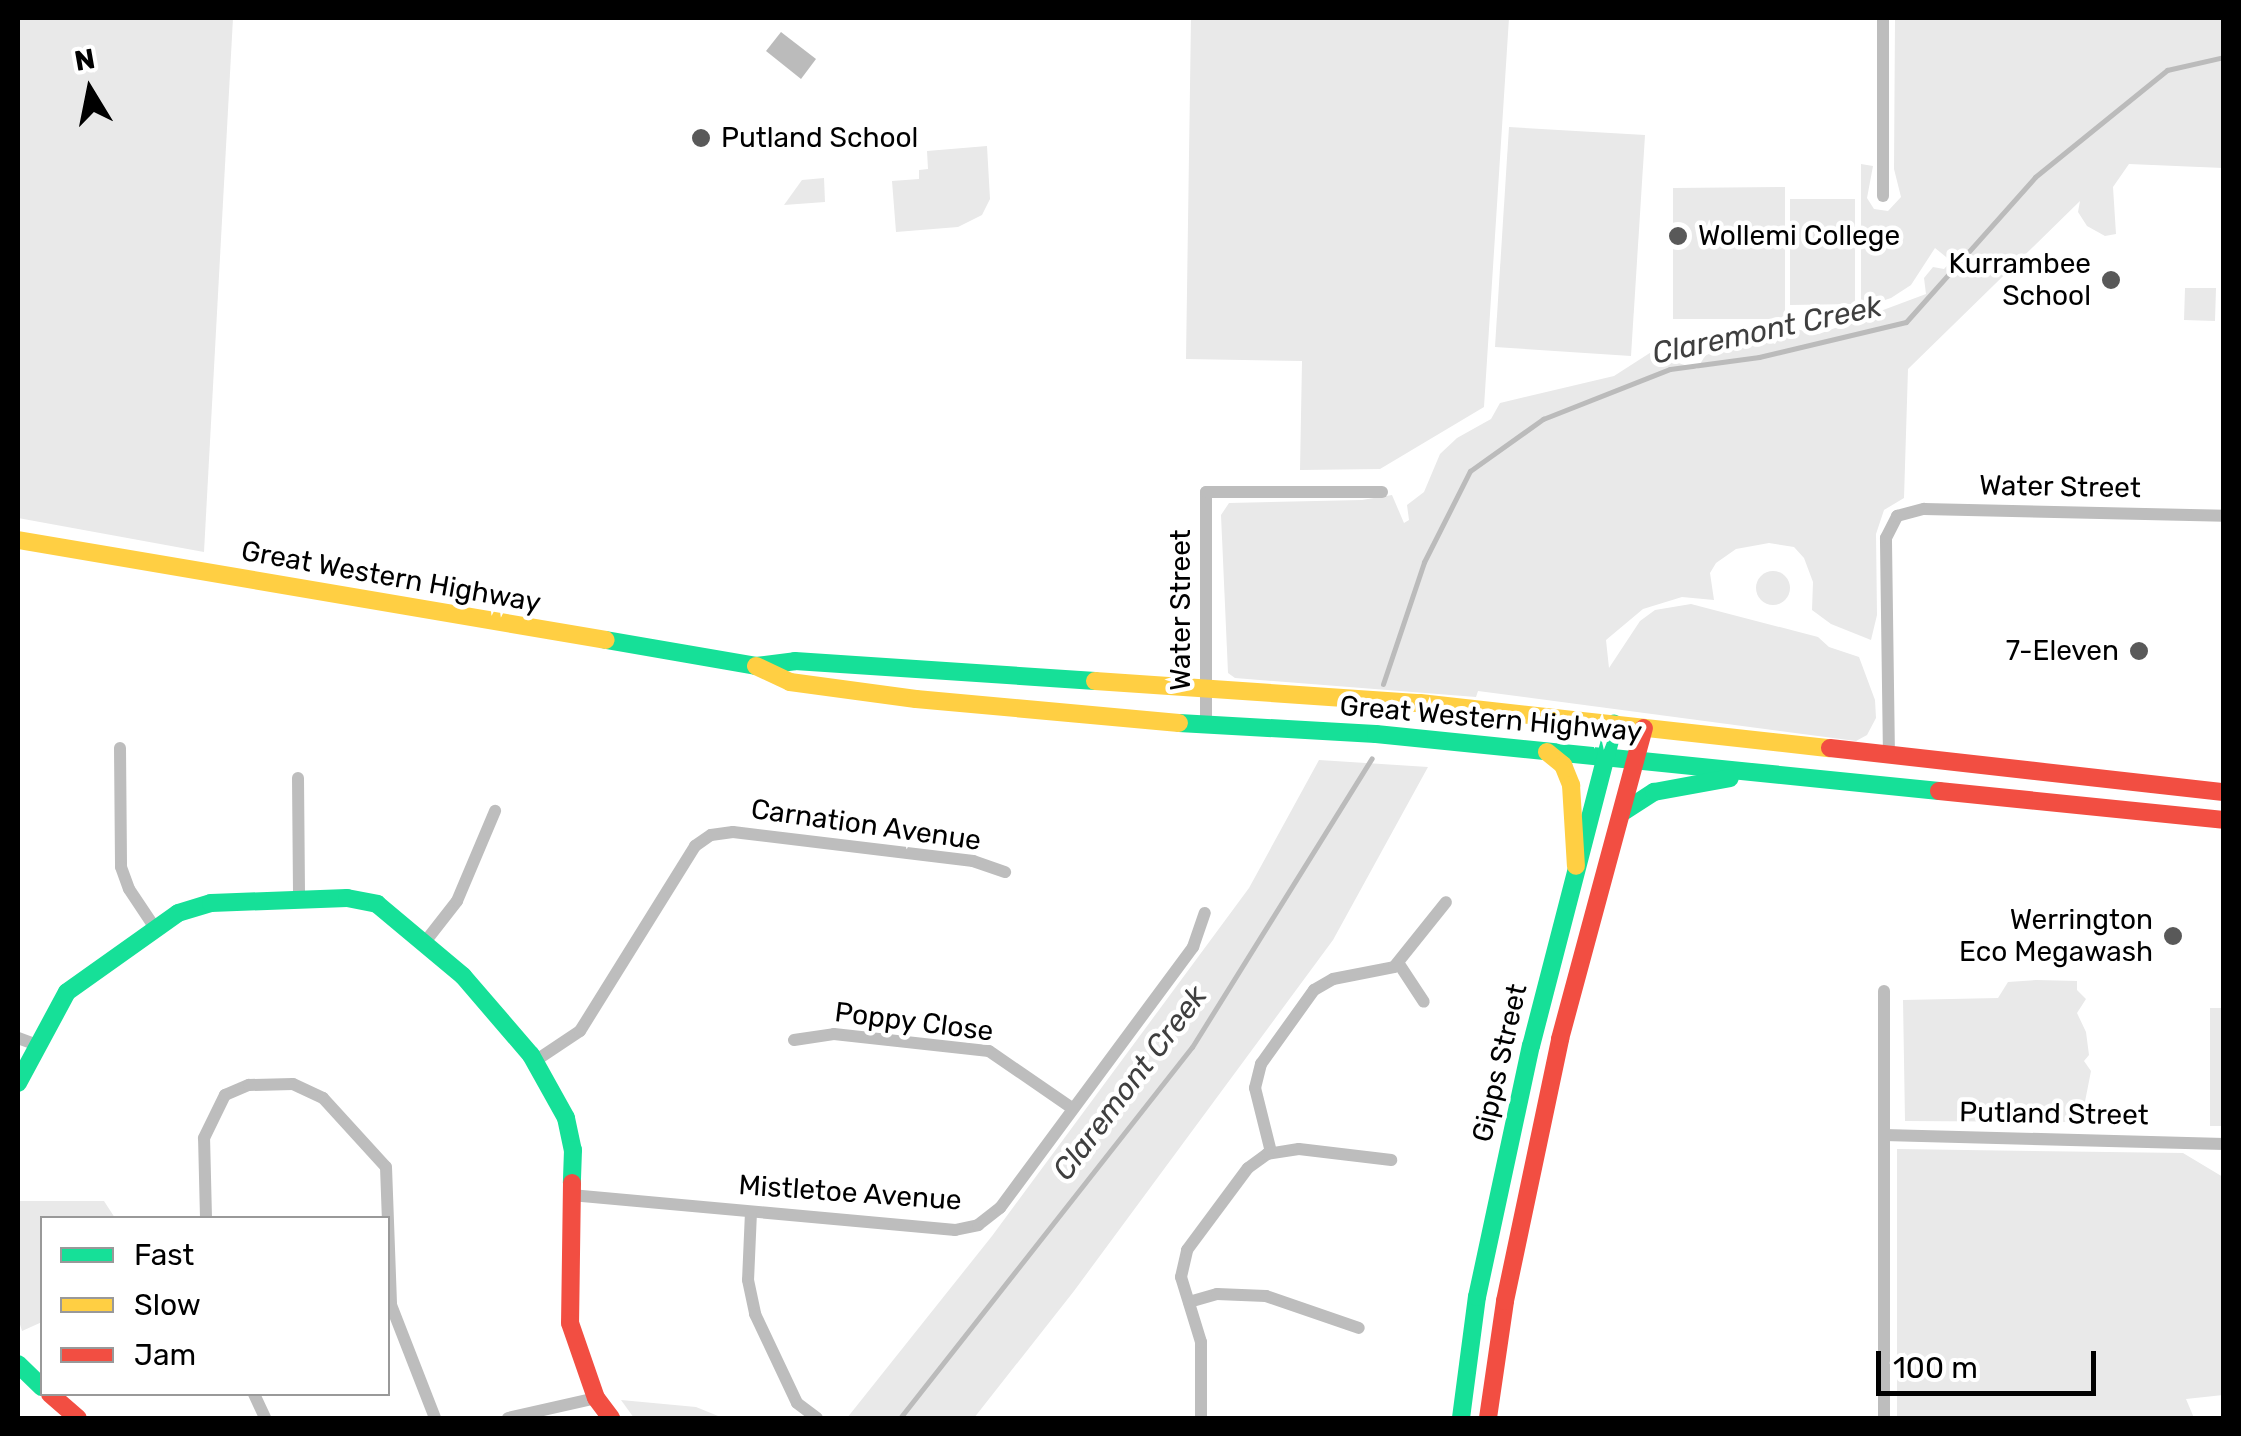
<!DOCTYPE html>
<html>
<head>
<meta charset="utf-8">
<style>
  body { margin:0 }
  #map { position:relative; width:2241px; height:1436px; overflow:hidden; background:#fff; font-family:Rubik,sans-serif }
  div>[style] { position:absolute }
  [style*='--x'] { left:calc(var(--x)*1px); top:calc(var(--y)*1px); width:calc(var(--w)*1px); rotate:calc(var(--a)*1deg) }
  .green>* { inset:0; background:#e9e9e9 }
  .round { border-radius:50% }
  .water>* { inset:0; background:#bbb }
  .stream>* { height:5px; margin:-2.5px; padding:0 2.5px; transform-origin:2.5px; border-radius:2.5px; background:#bbb }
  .street>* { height:12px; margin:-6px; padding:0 6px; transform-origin:6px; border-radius:6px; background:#bdbdbd }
  .fast>* { height:18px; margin:-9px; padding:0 9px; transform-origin:9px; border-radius:9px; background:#16e098 }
  .slow>* { height:18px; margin:-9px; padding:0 9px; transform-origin:9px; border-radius:9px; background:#ffcf43 }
  .jam>* { height:18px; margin:-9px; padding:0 9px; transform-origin:9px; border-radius:9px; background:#f24e42 }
  .dots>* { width:28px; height:28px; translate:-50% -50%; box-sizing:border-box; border:5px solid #fff; border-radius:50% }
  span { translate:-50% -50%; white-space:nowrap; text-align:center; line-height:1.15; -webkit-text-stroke:9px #fff; paint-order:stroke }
  .poi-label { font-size:28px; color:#000 }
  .left { translate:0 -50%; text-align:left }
  .right { translate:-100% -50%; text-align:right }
  .street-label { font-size:28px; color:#000 }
  .water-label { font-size:30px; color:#3f3f3f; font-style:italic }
  .frame { position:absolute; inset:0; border:20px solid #000; pointer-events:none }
  .legend { position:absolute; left:40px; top:1216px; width:350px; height:180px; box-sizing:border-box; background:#fff; border:2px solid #999; margin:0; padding:12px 18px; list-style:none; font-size:30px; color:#000 }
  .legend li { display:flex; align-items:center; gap:20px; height:50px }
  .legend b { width:50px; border:2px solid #999 }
  .north { position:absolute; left:40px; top:40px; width:100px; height:100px; -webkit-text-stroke:8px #fff; paint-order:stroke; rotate:350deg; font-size:28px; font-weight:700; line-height:40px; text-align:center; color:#000 }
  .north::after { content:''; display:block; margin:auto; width:35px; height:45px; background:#000; clip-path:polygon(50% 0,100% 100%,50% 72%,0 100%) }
  .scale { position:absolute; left:1876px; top:1351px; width:220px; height:45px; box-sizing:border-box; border:5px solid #000; border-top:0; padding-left:12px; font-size:30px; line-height:35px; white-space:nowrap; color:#000; -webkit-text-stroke:8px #fff; paint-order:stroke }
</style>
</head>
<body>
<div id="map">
  <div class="green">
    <i style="clip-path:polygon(18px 18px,233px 18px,204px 552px,18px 518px)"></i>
    <i style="clip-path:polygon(1191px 18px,1509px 18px,1484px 407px,1380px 469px,1300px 470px,1302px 361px,1186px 359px)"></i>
    <i style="clip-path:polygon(1895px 18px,2223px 18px,2223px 168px,2129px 164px,2113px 187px,2116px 234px,2105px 236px,2087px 226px,2078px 212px,2080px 201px,1908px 369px,1904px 498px,1884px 510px,1876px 534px,1877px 615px,1871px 640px,1831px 624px,1812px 610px,1813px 582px,1804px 558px,1794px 547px,1769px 543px,1736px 549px,1716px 563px,1710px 573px,1714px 600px,1682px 597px,1643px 609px,1606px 640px,1609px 668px,1640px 621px,1655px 610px,1691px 604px,1818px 637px,1829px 647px,1859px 657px,1875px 700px,1876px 718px,1867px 735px,1856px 741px,1478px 691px,1476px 697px,1235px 678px,1228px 673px,1221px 515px,1229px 503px,1362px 500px,1392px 495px,1404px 523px,1409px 520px,1407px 505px,1424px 492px,1440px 454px,1457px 438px,1491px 419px,1500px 403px,1614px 376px,1656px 349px,1666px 359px,1697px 369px,1705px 356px,1725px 345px,1754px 336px,1775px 344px,1786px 327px,1819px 334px,1926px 294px,1924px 278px,1933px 267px,1944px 269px,1951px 261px,1935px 248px,1911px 285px,1891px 298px,1861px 308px,1861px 164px,1873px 166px,1867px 198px,1874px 209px,1888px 211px,1901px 197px,1894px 169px)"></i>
    <i style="clip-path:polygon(1509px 127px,1645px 135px,1631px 356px,1495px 347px)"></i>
    <i style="clip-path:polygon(987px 146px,990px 199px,982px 215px,958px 227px,896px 232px,892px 181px,919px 179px,919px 170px,928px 169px,927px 151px)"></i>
    <i style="clip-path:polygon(824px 178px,825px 202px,784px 205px,802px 180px)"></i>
    <i style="clip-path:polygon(1785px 187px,1785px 319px,1673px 319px,1673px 188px)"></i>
    <i style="clip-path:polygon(1790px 199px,1855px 199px,1855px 304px,1790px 305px)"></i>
    <i style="clip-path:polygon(2185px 288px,2216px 288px,2215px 321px,2184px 320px)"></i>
    <i class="round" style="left:1756px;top:571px;width:34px;height:34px"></i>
    <i style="clip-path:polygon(1319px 760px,1428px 767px,1333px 940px,1074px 1291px,974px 1418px,847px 1418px,992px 1236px,1249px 888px)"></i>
    <i style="clip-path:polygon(2036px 980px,2077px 981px,2077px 990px,2086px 999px,2077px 1013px,2086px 1032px,2089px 1055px,2084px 1061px,2091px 1071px,2081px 1122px,1905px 1121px,1903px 1000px,1998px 998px,2008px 982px)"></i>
    <i style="clip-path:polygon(2210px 1008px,2223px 1008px,2223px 1126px,2210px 1126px)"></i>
    <i style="clip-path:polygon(1897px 1149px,2183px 1153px,2223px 1177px,2223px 1395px,2186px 1399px,2194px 1418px,1897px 1418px)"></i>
    <i style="clip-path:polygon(18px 1201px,104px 1201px,115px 1218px,42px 1218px,42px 1322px,22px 1331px,18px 1318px)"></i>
    <i style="clip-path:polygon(621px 1400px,696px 1407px,723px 1418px,634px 1418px)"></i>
  </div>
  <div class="water">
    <i style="clip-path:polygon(781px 32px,816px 59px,801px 79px,766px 51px)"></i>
  </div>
  <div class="stream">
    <i style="--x:1383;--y:684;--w:129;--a:-71.4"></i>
    <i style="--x:1424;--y:562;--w:102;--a:-63.2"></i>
    <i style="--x:1470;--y:471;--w:90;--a:-35.5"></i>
    <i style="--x:1543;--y:419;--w:136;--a:-21.5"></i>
    <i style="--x:1670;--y:369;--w:90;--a:-7.7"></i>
    <i style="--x:1759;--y:357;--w:151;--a:-13.4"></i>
    <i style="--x:1906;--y:322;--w:194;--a:-48.3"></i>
    <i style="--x:2035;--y:177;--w:170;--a:-39"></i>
    <i style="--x:2167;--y:70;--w:58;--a:-12.8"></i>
    <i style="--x:900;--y:1418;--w:472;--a:-51.8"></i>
    <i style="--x:1192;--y:1047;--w:340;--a:-58.1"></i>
  </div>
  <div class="street">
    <i style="--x:1883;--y:196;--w:178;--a:-90"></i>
    <i style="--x:1206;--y:725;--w:233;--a:-90"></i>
    <i style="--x:1206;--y:492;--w:176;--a:0"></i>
    <i style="--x:120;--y:748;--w:119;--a:89.5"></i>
    <i style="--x:121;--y:867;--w:23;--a:70"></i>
    <i style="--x:129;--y:889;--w:47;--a:56.3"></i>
    <i style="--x:1889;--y:757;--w:219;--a:-90.8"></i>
    <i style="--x:1886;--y:538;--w:25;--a:-63"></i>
    <i style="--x:1897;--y:516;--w:28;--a:-15"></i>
    <i style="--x:1924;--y:509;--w:300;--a:1.3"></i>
    <i style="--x:298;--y:778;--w:120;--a:89.5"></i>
    <i style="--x:425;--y:942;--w:52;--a:-52"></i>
    <i style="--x:457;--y:901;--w:98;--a:-67.1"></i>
    <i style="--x:1399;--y:964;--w:45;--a:56.7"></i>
    <i style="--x:18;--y:1038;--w:20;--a:20"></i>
    <i style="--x:794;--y:1040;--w:40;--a:-8.5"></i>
    <i style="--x:834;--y:1034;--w:156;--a:6.3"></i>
    <i style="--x:989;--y:1051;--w:101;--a:34.5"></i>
    <i style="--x:535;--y:1061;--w:54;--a:-33.7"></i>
    <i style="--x:580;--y:1031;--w:218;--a:-58.1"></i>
    <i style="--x:695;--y:846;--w:19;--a:-35"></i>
    <i style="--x:711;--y:835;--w:22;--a:-8"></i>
    <i style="--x:733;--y:832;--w:242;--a:6.9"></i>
    <i style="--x:973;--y:861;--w:34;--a:19"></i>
    <i style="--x:1884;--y:1135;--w:340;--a:1.5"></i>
    <i style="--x:1271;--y:1152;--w:66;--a:-104"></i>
    <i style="--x:1255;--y:1088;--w:25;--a:-76"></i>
    <i style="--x:1261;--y:1064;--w:91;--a:-54.4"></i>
    <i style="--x:1314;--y:990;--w:22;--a:-30"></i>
    <i style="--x:1333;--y:979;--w:62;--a:-11.1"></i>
    <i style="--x:1394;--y:967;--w:83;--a:-51.3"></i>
    <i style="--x:571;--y:1195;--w:386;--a:5.2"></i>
    <i style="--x:955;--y:1230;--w:24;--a:-12"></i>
    <i style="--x:978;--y:1225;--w:28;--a:-38"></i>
    <i style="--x:1000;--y:1208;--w:325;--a:-53.5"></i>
    <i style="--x:1193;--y:947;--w:36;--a:-71"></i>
    <i style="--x:751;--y:1212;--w:68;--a:92.5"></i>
    <i style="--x:748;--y:1280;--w:35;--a:78"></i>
    <i style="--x:755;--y:1314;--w:98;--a:64.7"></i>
    <i style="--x:797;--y:1403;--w:25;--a:37"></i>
    <i style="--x:206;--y:1218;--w:80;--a:-91.4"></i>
    <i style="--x:204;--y:1138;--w:48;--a:-64"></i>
    <i style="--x:225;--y:1095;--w:26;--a:-23"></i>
    <i style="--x:249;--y:1085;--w:44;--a:-1.3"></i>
    <i style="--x:293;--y:1084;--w:33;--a:25"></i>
    <i style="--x:323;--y:1098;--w:93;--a:47.6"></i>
    <i style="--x:386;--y:1167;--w:138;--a:87.9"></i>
    <i style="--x:391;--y:1305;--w:121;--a:68.7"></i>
    <i style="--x:1189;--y:1302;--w:29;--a:-16"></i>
    <i style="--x:1217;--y:1294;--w:49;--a:2.3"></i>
    <i style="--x:1266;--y:1296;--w:98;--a:19"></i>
    <i style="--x:254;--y:1394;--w:26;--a:65"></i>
    <i style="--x:508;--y:1418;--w:90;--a:-12.8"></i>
    <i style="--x:1201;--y:1418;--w:76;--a:-90"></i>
    <i style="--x:1201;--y:1342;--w:68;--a:-107.1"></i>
    <i style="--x:1181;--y:1277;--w:28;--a:-77"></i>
    <i style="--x:1187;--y:1250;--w:102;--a:-53.4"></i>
    <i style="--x:1248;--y:1168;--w:24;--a:-36"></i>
    <i style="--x:1267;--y:1154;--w:32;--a:-9"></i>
    <i style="--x:1299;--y:1149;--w:93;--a:6.8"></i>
    <i style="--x:1884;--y:1418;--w:427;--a:-90"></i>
  </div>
  <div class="fast">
    <i style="--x:606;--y:640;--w:152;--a:9.8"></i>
    <i style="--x:756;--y:666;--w:39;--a:-7"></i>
    <i style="--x:795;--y:661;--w:301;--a:3.8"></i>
    <i style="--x:1179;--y:723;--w:197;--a:3.2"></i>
    <i style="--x:1376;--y:734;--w:566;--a:5.78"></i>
    <i style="--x:1623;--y:812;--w:37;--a:-33"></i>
    <i style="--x:1654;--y:792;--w:77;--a:-10.4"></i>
    <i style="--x:18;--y:1083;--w:103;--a:-61.7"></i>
    <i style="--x:67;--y:992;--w:136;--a:-35.4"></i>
    <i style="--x:178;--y:913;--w:34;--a:-17"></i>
    <i style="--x:211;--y:903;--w:136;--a:-2.1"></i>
    <i style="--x:347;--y:898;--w:31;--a:11"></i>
    <i style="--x:377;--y:904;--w:112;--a:39.9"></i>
    <i style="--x:463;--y:976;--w:104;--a:49.3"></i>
    <i style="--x:531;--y:1055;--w:72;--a:60.9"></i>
    <i style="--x:566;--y:1118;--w:33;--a:78"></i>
    <i style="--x:573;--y:1150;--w:33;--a:92"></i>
    <i style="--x:18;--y:1364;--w:33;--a:44"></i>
    <i style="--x:1461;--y:1418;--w:122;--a:-82.5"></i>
    <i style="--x:1477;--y:1297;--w:257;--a:-77.9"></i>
    <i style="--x:1531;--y:1046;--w:333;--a:-75.5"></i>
  </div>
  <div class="slow">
    <i style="--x:18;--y:540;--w:596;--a:9.65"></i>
    <i style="--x:756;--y:666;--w:38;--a:25"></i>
    <i style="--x:790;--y:682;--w:127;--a:7.7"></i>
    <i style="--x:916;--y:699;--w:264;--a:5.2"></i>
    <i style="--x:1095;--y:681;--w:326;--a:3.9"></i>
    <i style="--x:1420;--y:703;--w:412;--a:6.3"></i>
    <i style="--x:1547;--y:752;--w:21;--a:39"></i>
    <i style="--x:1563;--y:765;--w:22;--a:68"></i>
    <i style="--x:1571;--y:785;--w:81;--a:86.5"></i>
  </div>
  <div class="jam">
    <i style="--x:1830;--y:748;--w:396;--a:6.4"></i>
    <i style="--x:1939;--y:791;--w:286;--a:5.8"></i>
    <i style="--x:572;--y:1183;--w:140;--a:90.8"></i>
    <i style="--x:570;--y:1323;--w:79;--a:70.9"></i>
    <i style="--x:596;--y:1398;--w:25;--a:53"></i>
    <i style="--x:50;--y:1394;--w:37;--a:41"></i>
    <i style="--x:1488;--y:1418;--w:118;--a:-81.7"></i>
    <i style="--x:1505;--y:1301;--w:268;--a:-78.1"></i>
    <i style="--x:1560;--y:1039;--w:322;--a:-74.9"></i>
  </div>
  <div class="dots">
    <i style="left:701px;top:138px;background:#595959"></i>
    <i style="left:1678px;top:236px;background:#595959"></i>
    <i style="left:2111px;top:280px;background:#595959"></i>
    <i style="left:2139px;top:651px;background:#595959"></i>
    <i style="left:2173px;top:936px;background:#595959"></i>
  </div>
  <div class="poi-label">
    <span class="left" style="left:721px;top:138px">Putland School</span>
    <span class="left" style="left:1698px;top:236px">Wollemi College</span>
    <span class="right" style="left:2091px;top:280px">Kurrambee<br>School</span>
    <span class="right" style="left:2119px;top:651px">7-Eleven</span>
    <span class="right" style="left:2153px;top:936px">Werrington<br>Eco Megawash</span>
  </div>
  <div class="street-label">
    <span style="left:2060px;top:487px;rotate:1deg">Water Street</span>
    <span style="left:391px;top:577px;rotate:10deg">Great Western Highway</span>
    <span style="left:1181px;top:610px;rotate:-90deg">Water Street</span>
    <span style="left:1491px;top:719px;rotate:5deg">Great Western Highway</span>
    <span style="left:866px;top:825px;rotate:8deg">Carnation Avenue</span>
    <span style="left:914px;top:1022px;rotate:7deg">Poppy Close</span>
    <span style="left:1500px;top:1063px;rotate:-77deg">Gipps Street</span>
    <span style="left:2054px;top:1114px;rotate:1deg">Putland Street</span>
    <span style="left:850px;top:1193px;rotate:4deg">Mistletoe Avenue</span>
  </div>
  <div class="water-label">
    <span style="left:1767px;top:330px;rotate:-12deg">Claremont Creek</span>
    <span style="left:1130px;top:1083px;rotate:-53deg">Claremont Creek</span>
  </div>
  <div class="frame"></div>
  <ul class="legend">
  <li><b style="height:12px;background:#16e098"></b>Fast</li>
  <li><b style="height:12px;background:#ffcf43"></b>Slow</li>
  <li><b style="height:12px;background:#f24e42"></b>Jam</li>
  </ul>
  <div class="north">N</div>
  <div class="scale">100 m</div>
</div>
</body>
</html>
